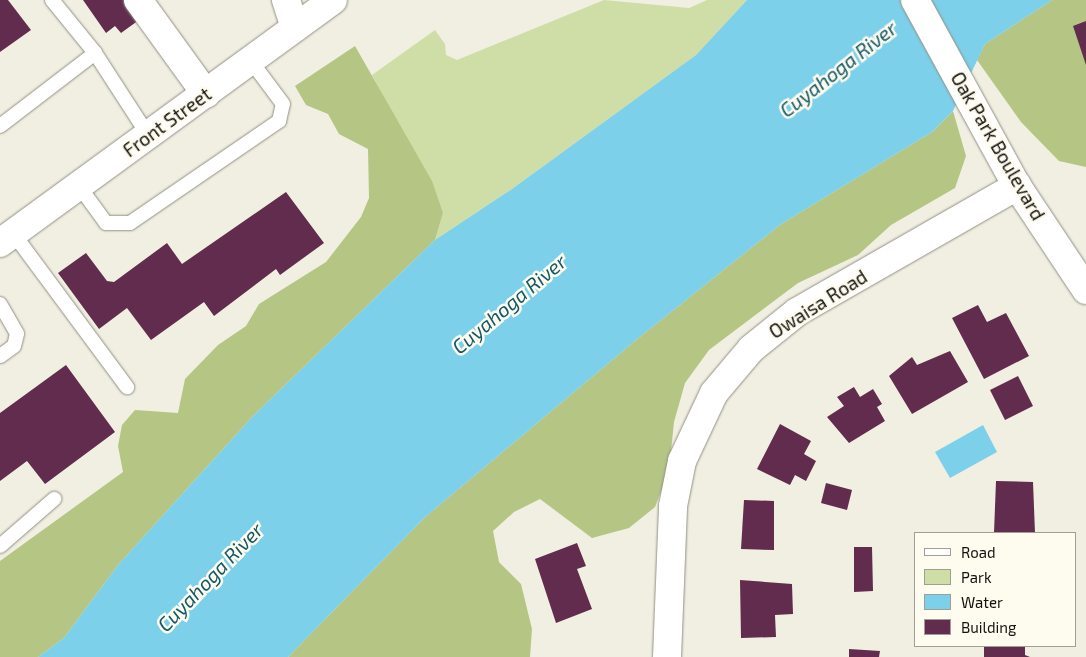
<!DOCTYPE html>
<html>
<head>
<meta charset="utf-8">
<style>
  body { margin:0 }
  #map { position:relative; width:1086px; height:657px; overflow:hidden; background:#f1efe2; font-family:"Exo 2",sans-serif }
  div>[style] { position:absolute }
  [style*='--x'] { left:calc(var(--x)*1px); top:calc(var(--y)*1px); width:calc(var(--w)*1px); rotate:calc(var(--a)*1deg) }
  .green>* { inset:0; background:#cedea6 }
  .forest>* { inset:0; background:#b4c584 }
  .water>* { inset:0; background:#7cd0ea }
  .building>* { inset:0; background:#612c4e }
  .roads { filter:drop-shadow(0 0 1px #929084) drop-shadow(0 0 1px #929084) }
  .service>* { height:14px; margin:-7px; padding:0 7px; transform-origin:7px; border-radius:7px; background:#fff }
  .minor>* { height:28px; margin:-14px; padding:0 14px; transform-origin:14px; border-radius:14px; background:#fff }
  .primary>* { height:28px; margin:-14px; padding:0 14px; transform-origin:14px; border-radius:14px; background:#fff }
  span { translate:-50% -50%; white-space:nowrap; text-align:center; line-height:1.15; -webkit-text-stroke:5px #fefcef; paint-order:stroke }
  .street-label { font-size:19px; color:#13120e }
  .water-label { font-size:20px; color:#13586b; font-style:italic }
  .legend { position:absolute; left:914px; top:532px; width:162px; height:115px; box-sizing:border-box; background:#fefcef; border:1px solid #a09e95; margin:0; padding:6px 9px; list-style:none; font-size:15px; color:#13120e }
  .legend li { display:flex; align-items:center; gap:10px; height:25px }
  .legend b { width:25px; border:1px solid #a09e95 }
</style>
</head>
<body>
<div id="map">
  <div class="green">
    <i style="clip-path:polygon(604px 0,689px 8px,707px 0,747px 0,696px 55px,512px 189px,435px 240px,443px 213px,372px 75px,435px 30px,445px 44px,446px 55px,457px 60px)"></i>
  </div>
  <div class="forest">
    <i style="clip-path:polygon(1052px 0,1086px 0,1086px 167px,1059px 161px,1021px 122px,977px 60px,985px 44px)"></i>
    <i style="clip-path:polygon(355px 46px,432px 181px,443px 213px,435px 240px,253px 416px,118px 565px,64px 638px,38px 657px,0 657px,0 561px,123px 472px,118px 446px,122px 425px,135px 410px,178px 413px,185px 379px,218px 345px,246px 326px,259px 304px,326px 262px,361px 217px,369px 198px,368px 149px,339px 134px,328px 114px,306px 105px,295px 86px)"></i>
    <i style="clip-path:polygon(953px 111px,966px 156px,955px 188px,891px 225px,858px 255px,798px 283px,709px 350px,685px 383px,674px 422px,669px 471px,655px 507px,629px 528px,592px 538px,540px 499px,514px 512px,493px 531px,499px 562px,521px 584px,532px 629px,530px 657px,288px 657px,424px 518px,636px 340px,781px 224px,932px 132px)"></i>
  </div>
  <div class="water">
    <i style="clip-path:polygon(747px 0,1052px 0,985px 44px,953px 111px,932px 132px,781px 224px,636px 340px,424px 518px,288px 657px,38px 657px,64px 638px,118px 565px,253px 416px,435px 240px,512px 189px,696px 55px)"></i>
    <i style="clip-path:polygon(983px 425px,997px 452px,950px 478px,935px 452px)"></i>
  </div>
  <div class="building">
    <i style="clip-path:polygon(0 0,8px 0,31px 30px,0 52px)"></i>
    <i style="clip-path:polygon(83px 0,125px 0,139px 20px,121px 33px,115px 26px,106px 33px)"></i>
    <i style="clip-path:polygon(1086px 21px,1086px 65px,1073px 26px)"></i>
    <i style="clip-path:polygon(286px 192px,324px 243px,280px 275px,276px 269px,214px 316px,204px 302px,151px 340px,127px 308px,99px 329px,58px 273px,86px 253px,107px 281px,114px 282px,167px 243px,182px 264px)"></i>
    <i style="clip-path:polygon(978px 305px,987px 322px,1006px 313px,1029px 356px,984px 379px,952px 318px)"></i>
    <i style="clip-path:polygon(950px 351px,968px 382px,912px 414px,889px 376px,912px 357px,917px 365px)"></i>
    <i style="clip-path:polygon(66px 365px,115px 432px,45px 484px,27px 461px,0 481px,0 413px)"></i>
    <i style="clip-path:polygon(1018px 376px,1033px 406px,1005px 420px,990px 390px)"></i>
    <i style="clip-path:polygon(854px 387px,860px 397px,873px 389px,882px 404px,877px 407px,885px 421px,849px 443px,827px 417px,844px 406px,837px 397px)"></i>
    <i style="clip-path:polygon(780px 424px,811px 441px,804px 454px,816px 461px,806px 481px,795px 475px,790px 485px,757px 469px)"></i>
    <i style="clip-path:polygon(996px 481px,1033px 482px,1035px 533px,994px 533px)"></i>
    <i style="clip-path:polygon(826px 483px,852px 490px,847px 510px,821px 503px)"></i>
    <i style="clip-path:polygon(744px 500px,774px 501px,774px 550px,741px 549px)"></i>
    <i style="clip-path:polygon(577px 543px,586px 566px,577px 569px,592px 609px,556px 623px,535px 559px)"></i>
    <i style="clip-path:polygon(854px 547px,872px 547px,873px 591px,854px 592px)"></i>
    <i style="clip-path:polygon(740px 580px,792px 584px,793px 614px,775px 615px,776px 637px,741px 638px)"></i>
    <i style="clip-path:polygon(984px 646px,1025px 646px,1025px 655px,1030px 657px,984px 657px)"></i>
    <i style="clip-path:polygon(849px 649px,880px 651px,879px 657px,849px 657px)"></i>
  </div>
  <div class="roads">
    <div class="service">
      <i style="--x:52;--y:0;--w:68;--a:50.9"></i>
      <i style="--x:0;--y:126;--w:120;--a:-37.5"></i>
      <i style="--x:95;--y:53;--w:98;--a:57.1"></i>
      <i style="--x:79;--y:186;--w:46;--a:53.9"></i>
      <i style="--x:106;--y:223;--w:24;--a:0"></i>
      <i style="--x:130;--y:223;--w:181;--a:-34.4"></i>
      <i style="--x:279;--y:121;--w:17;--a:-77"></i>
      <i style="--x:283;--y:104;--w:54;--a:-126.7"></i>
      <i style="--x:13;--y:233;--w:192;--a:53.5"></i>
      <i style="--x:0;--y:304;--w:34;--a:60"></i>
      <i style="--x:17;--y:334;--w:12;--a:104"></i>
      <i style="--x:14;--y:346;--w:17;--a:144"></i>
      <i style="--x:0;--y:546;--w:72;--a:-41"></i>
    </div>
    <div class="minor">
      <i style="--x:138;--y:0;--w:116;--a:54.1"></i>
      <i style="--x:286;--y:0;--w:29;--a:72"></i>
      <i style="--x:915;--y:0;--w:212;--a:61.3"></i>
      <i style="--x:1017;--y:186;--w:125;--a:56.4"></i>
      <i style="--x:667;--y:657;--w:151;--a:-87.7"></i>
      <i style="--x:673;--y:506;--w:46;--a:-78.7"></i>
      <i style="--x:682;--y:461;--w:75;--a:-64.8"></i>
      <i style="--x:714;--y:393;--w:57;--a:-49.9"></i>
      <i style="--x:751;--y:349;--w:59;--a:-38.8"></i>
      <i style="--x:797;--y:312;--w:254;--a:-29.8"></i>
    </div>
    <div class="primary">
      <i style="--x:0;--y:243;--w:412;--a:-36.1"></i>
    </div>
  </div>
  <div class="street-label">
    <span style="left:167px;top:122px;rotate:-36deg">Front Street</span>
    <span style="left:998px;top:146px;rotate:60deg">Oak Park Boulevard</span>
    <span style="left:818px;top:304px;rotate:-32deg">Owaisa Road</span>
  </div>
  <div class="water-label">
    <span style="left:838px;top:69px;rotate:-38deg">Cuyahoga River</span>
    <span style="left:509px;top:304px;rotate:-40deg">Cuyahoga River</span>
    <span style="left:210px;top:577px;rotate:-46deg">Cuyahoga River</span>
  </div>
  <ul class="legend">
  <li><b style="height:6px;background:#fff"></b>Road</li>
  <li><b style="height:14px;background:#cedea6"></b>Park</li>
  <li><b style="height:14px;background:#7cd0ea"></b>Water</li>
  <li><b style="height:14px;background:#612c4e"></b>Building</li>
  </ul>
</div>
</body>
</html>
